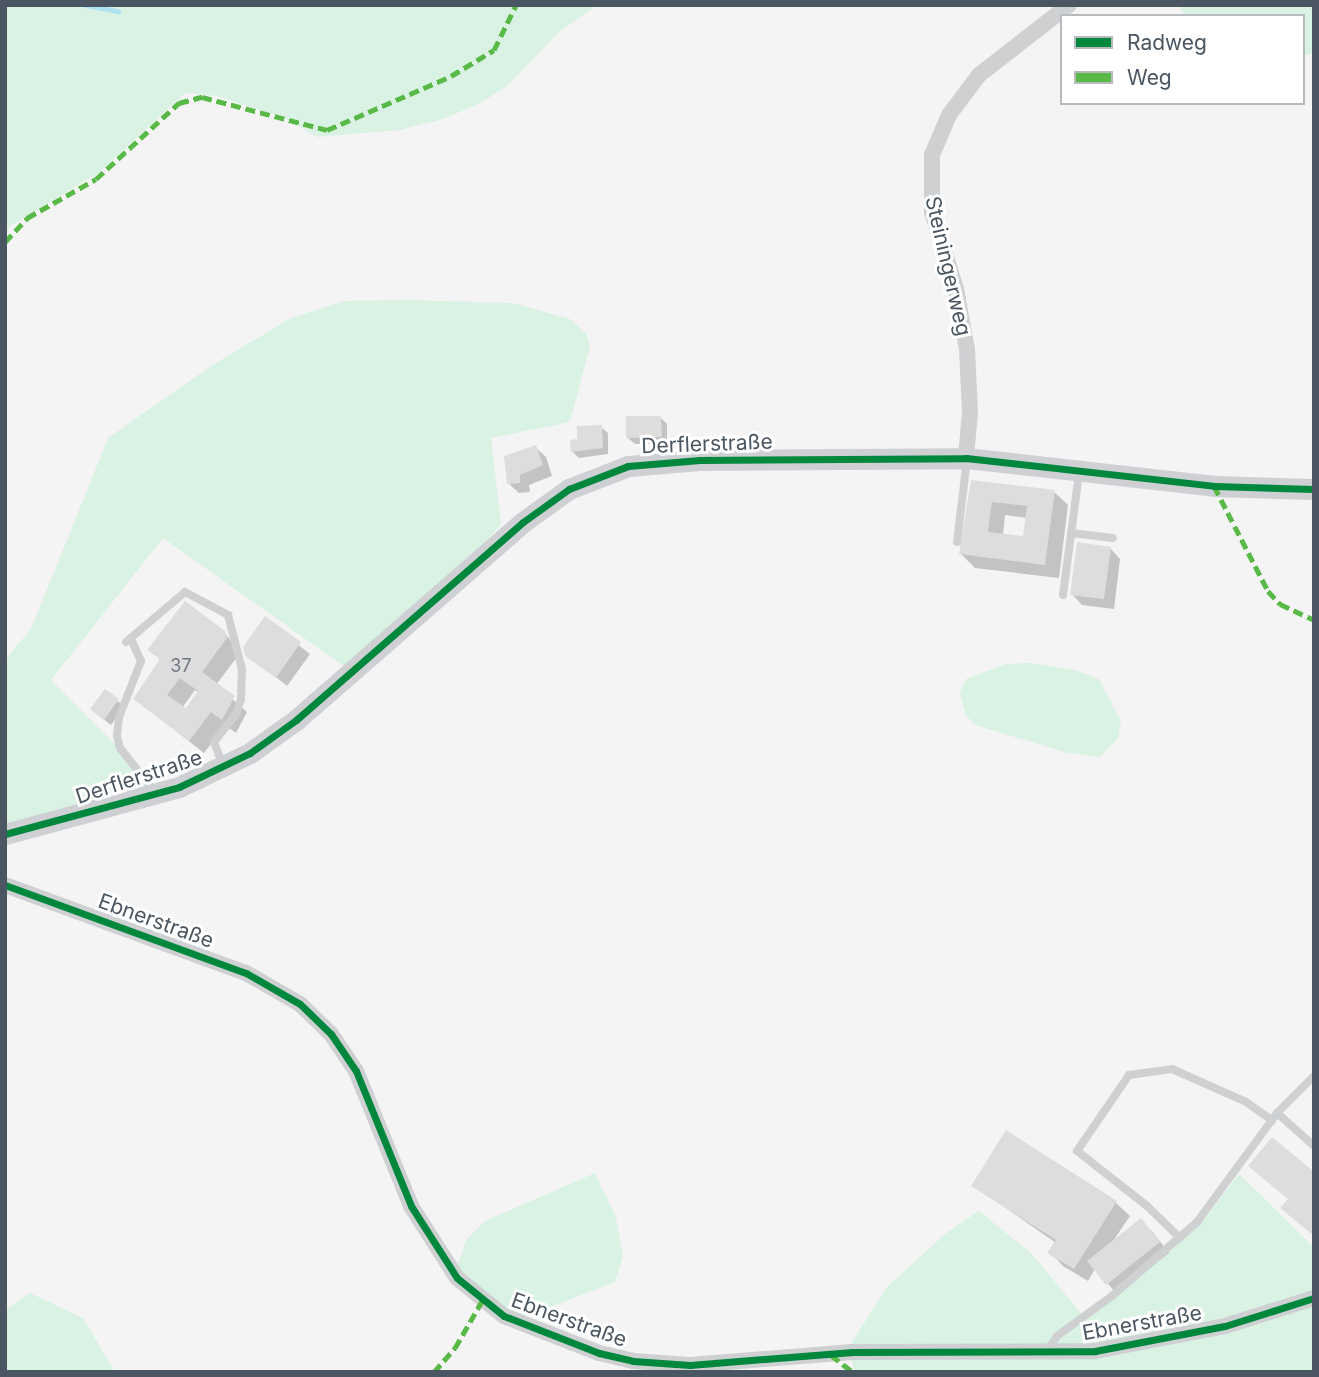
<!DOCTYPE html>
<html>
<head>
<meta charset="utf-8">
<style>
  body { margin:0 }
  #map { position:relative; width:1319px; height:1377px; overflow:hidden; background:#f4f4f4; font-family:Inter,sans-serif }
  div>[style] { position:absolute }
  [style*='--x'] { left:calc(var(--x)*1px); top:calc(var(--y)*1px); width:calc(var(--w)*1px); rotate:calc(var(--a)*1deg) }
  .green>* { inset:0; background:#d9f2e3 }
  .shadow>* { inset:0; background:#0003 }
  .stream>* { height:4.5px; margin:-2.25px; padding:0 2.25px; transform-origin:2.25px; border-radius:2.25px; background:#aee2f0 }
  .building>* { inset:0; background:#ddddde }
  .lane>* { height:8px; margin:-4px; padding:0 4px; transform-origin:4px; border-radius:4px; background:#ced0d2 }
  .street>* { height:16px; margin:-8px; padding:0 8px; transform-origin:8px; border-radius:8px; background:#ced0d2 }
  .secondary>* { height:21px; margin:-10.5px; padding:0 10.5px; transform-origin:10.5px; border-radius:10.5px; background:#ced0d4 }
  .quiet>* { height:5px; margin-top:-2.5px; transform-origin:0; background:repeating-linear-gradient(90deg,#58b947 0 10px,transparent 0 15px) }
  .cycleway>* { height:7px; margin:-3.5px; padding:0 3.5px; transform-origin:3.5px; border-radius:3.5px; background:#00873e }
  span { translate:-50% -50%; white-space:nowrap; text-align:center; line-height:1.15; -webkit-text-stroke:6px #fff; paint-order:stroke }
  .number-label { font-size:18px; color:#707881 }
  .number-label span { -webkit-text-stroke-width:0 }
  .street-label { font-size:21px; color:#4a5661 }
  .frame { position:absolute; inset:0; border:7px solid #4a5661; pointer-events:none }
  .legend { position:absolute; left:1060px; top:14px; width:245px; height:91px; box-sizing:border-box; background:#fff; border:2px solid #b7bbc0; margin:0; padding:9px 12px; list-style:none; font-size:21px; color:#4a5661 }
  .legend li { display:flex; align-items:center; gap:14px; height:35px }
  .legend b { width:35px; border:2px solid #b7bbc0 }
</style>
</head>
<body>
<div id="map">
  <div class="green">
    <i style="clip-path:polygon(5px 5px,597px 5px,559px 32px,507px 86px,481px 103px,443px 119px,399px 130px,317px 137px,284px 118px,217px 96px,185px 93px,100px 172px,10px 226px,5px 233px)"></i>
    <i style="clip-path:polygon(1179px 5px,1314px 5px,1314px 53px,1303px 56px,1303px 16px,1185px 16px)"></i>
    <i style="clip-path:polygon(407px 300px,512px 303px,570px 319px,586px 334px,590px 346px,570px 422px,491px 438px,501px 524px,477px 552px,345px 667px,163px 538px,51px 680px,157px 786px,5px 827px,5px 660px,31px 629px,108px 438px,211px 366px,291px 318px,343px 301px)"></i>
    <i style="clip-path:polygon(1032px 663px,1075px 670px,1099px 679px,1121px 721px,1118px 738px,1100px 757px,1067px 753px,976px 725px,966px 716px,960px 693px,966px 679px,1006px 664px)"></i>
    <i style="clip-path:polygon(595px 1173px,616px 1217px,623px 1256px,615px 1282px,522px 1318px,475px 1288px,457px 1267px,466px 1240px,485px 1221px)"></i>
    <i style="clip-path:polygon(1239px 1174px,1314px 1247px,1314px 1372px,853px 1372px,851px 1344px,886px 1288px,945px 1234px,979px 1211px,1032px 1254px,1085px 1318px,1163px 1258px,1206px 1217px)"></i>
    <i style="clip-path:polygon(30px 1293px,83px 1318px,115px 1372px,5px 1372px,5px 1310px)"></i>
  </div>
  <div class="shadow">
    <i style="clip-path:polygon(660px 417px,667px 424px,667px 443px,635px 444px,628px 438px)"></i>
    <i style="clip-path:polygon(601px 427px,608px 433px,608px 454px,579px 458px,572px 451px,579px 441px)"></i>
    <i style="clip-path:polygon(535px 447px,546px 457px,552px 476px,529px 485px,530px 492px,519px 493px,508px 483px)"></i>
    <i style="clip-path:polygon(evenodd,973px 481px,1054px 492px,1068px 505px,1059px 578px,975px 568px,961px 554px,973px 481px,1005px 515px,1027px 518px,1024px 538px,1003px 535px,1005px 515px)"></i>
    <i style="clip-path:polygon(1110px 548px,1120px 559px,1114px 609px,1082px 605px,1072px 594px)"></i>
    <i style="clip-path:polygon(265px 619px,310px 654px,287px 686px,254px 659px)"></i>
    <i style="clip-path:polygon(evenodd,224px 632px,240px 653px,216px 685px,247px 712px,236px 733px,225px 725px,204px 753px,135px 699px,161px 661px,150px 649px,224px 632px,195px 690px,199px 693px,186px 711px,182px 708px,195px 690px)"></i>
    <i style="clip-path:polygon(118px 701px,124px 707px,111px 725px,98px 715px)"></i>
    <i style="clip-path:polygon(1007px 1133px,1116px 1203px,1130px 1216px,1113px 1241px,1151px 1230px,1169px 1253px,1117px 1294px,1095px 1269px,1088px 1281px,1063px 1266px,1050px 1252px,1056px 1243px,973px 1185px)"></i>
  </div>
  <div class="stream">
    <i style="--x:86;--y:5;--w:33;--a:11"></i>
  </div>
  <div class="building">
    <i style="clip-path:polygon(626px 416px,661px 416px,662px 437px,626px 438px)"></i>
    <i style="clip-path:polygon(602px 425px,603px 448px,571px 452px,570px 440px,577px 439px,577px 426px)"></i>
    <i style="clip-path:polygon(536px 445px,543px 465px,520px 475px,520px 483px,507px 484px,504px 456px)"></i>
    <i style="clip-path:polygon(evenodd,971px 480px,1055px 490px,1045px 565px,959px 554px,971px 480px,992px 502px,1027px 506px,1023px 536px,988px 532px,992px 502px)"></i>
    <i style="clip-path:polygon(1077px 542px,1111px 547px,1104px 599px,1070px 595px)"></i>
    <i style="clip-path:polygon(evenodd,185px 601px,225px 631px,227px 638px,202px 672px,235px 696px,222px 720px,211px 712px,189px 741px,133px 699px,160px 659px,147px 650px,185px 601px,180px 678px,198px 691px,186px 708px,167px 695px,180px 678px)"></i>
    <i style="clip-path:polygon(265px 616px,301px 642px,276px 678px,245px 656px,243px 647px)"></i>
    <i style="clip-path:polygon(105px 689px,119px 699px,104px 720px,90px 709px)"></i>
    <i style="clip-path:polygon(1006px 1130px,1117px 1201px,1074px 1269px,1047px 1253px,1056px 1240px,971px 1186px)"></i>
    <i style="clip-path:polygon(1272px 1137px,1314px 1172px,1314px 1236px,1280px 1208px,1288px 1199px,1248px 1166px)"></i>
    <i style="clip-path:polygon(1141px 1218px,1160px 1242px,1106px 1285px,1087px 1261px)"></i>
  </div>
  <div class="lane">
    <i style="--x:1071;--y:533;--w:42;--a:6.8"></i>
    <i style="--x:957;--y:542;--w:84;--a:-83.1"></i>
    <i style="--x:1063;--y:595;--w:123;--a:-82.5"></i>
    <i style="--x:131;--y:639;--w:24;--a:66"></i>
    <i style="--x:141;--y:661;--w:60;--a:111.4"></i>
    <i style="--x:119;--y:717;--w:19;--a:96"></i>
    <i style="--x:117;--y:736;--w:12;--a:76"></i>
    <i style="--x:120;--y:748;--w:56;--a:51.5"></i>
    <i style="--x:126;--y:642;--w:77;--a:-40.3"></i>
    <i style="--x:185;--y:592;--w:49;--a:28.1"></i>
    <i style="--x:228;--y:615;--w:56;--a:75.5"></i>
    <i style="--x:242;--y:669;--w:30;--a:92"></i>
    <i style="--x:241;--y:699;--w:16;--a:108"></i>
    <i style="--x:236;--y:714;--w:36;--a:128"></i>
    <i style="--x:214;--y:742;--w:26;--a:69"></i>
    <i style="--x:1277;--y:1113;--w:50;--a:41.7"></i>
    <i style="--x:1180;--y:1238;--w:46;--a:-135.9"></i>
    <i style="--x:1147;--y:1206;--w:89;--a:-141.8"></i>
    <i style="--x:1077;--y:1151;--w:92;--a:-55.6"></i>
    <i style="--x:1129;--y:1075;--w:43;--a:-7.9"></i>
    <i style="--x:1172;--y:1069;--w:81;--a:24"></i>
    <i style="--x:1246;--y:1102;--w:32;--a:35"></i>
    <i style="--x:1046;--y:1352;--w:19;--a:-55"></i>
    <i style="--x:1057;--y:1336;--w:68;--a:-36"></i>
    <i style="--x:1112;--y:1296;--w:113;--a:-41"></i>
    <i style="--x:1197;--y:1222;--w:135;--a:-53.7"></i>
    <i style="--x:1277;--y:1113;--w:52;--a:-45"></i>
  </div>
  <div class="street">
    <i style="--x:966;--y:458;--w:47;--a:-85.1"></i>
    <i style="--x:970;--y:411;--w:62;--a:-92.8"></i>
    <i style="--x:967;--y:349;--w:61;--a:-100.4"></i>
    <i style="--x:956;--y:289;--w:81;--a:-107.3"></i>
    <i style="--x:932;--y:212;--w:57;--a:-90"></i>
    <i style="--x:932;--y:155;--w:43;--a:-67"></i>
    <i style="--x:949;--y:115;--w:50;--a:-53.1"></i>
    <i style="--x:979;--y:75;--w:114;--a:-37.9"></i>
    <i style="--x:5;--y:885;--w:257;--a:20.1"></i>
    <i style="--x:246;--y:973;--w:62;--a:29.9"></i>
    <i style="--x:300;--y:1004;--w:43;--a:44.1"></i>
    <i style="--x:331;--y:1034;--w:45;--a:56"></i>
    <i style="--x:356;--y:1071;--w:146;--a:67.8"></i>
    <i style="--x:411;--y:1206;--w:85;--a:57.4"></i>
    <i style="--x:457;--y:1278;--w:60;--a:39"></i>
    <i style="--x:504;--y:1316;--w:102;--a:21.3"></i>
    <i style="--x:599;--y:1353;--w:35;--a:13"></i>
    <i style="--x:633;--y:1361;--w:57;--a:4"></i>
    <i style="--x:690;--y:1365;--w:163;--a:-4.6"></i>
    <i style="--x:852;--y:1352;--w:243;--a:-0.2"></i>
    <i style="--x:1095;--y:1351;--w:132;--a:-10.9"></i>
    <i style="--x:1225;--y:1326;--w:93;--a:-17.5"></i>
  </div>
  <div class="secondary">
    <i style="--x:5;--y:834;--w:180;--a:-15.1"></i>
    <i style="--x:179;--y:787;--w:79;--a:-25.6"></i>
    <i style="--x:250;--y:753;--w:57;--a:-35.7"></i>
    <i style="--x:296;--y:720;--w:301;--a:-41.1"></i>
    <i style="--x:523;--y:522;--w:57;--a:-35.7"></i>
    <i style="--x:569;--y:489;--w:63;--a:-21.3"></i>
    <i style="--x:628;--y:466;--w:72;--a:-4.8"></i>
    <i style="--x:700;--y:460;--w:266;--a:-0.4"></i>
    <i style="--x:966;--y:458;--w:250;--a:6.4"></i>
    <i style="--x:1214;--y:486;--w:100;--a:1.7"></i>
  </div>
  <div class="quiet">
    <i style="--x:5;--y:242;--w:33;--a:-47"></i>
    <i style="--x:27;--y:218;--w:79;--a:-29.5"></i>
    <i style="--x:96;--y:179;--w:113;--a:-42.5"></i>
    <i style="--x:179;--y:103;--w:24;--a:-15"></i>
    <i style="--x:202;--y:97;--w:129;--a:14.8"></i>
    <i style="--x:327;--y:130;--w:135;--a:-23.5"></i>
    <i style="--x:451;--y:76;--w:50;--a:-31.2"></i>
    <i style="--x:494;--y:50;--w:50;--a:-63.9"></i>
    <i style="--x:1214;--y:486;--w:118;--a:62.8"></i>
    <i style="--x:1268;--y:591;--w:18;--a:47"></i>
    <i style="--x:1280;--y:604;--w:38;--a:25"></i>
    <i style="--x:831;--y:1355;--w:28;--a:38"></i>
    <i style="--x:434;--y:1372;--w:32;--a:-49"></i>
    <i style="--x:455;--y:1348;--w:54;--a:-60.1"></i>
  </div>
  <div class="cycleway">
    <i style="--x:5;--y:834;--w:180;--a:-15.1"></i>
    <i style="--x:179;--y:787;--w:79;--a:-25.6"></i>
    <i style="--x:250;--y:753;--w:57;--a:-35.7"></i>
    <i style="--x:296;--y:720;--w:301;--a:-41.1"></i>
    <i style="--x:523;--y:522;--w:57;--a:-35.7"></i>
    <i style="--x:569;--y:489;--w:63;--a:-21.3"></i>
    <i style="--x:628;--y:466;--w:72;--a:-4.8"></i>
    <i style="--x:700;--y:460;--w:266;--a:-0.4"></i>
    <i style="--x:966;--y:458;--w:250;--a:6.4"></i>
    <i style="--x:1214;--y:486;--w:100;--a:1.7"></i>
    <i style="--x:5;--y:885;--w:257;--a:20.1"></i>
    <i style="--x:246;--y:973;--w:62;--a:29.9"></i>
    <i style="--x:300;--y:1004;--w:43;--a:44.1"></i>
    <i style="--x:331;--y:1034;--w:45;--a:56"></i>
    <i style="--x:356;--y:1071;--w:146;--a:67.8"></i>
    <i style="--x:411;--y:1206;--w:85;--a:57.4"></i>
    <i style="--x:457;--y:1278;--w:60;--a:39"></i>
    <i style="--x:504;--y:1316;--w:102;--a:21.3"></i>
    <i style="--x:599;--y:1353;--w:35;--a:13"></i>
    <i style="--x:633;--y:1361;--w:57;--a:4"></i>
    <i style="--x:690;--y:1365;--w:163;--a:-4.6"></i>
    <i style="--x:852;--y:1352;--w:243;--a:-0.2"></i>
    <i style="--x:1095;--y:1351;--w:132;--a:-10.9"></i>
    <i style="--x:1225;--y:1326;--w:93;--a:-17.5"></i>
  </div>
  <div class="number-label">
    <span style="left:181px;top:666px">37</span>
  </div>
  <div class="street-label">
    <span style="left:948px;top:266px;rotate:77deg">Steiningerweg</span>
    <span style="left:707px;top:444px;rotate:-2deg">Derflerstraße</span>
    <span style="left:139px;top:777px;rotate:-18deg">Derflerstraße</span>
    <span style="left:156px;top:921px;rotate:20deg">Ebnerstraße</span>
    <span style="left:569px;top:1320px;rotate:20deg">Ebnerstraße</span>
    <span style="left:1142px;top:1323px;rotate:-10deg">Ebnerstraße</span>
  </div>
  <div class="frame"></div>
  <ul class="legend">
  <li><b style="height:9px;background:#00873e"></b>Radweg</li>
  <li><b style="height:9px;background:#58b947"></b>Weg</li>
  </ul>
</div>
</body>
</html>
